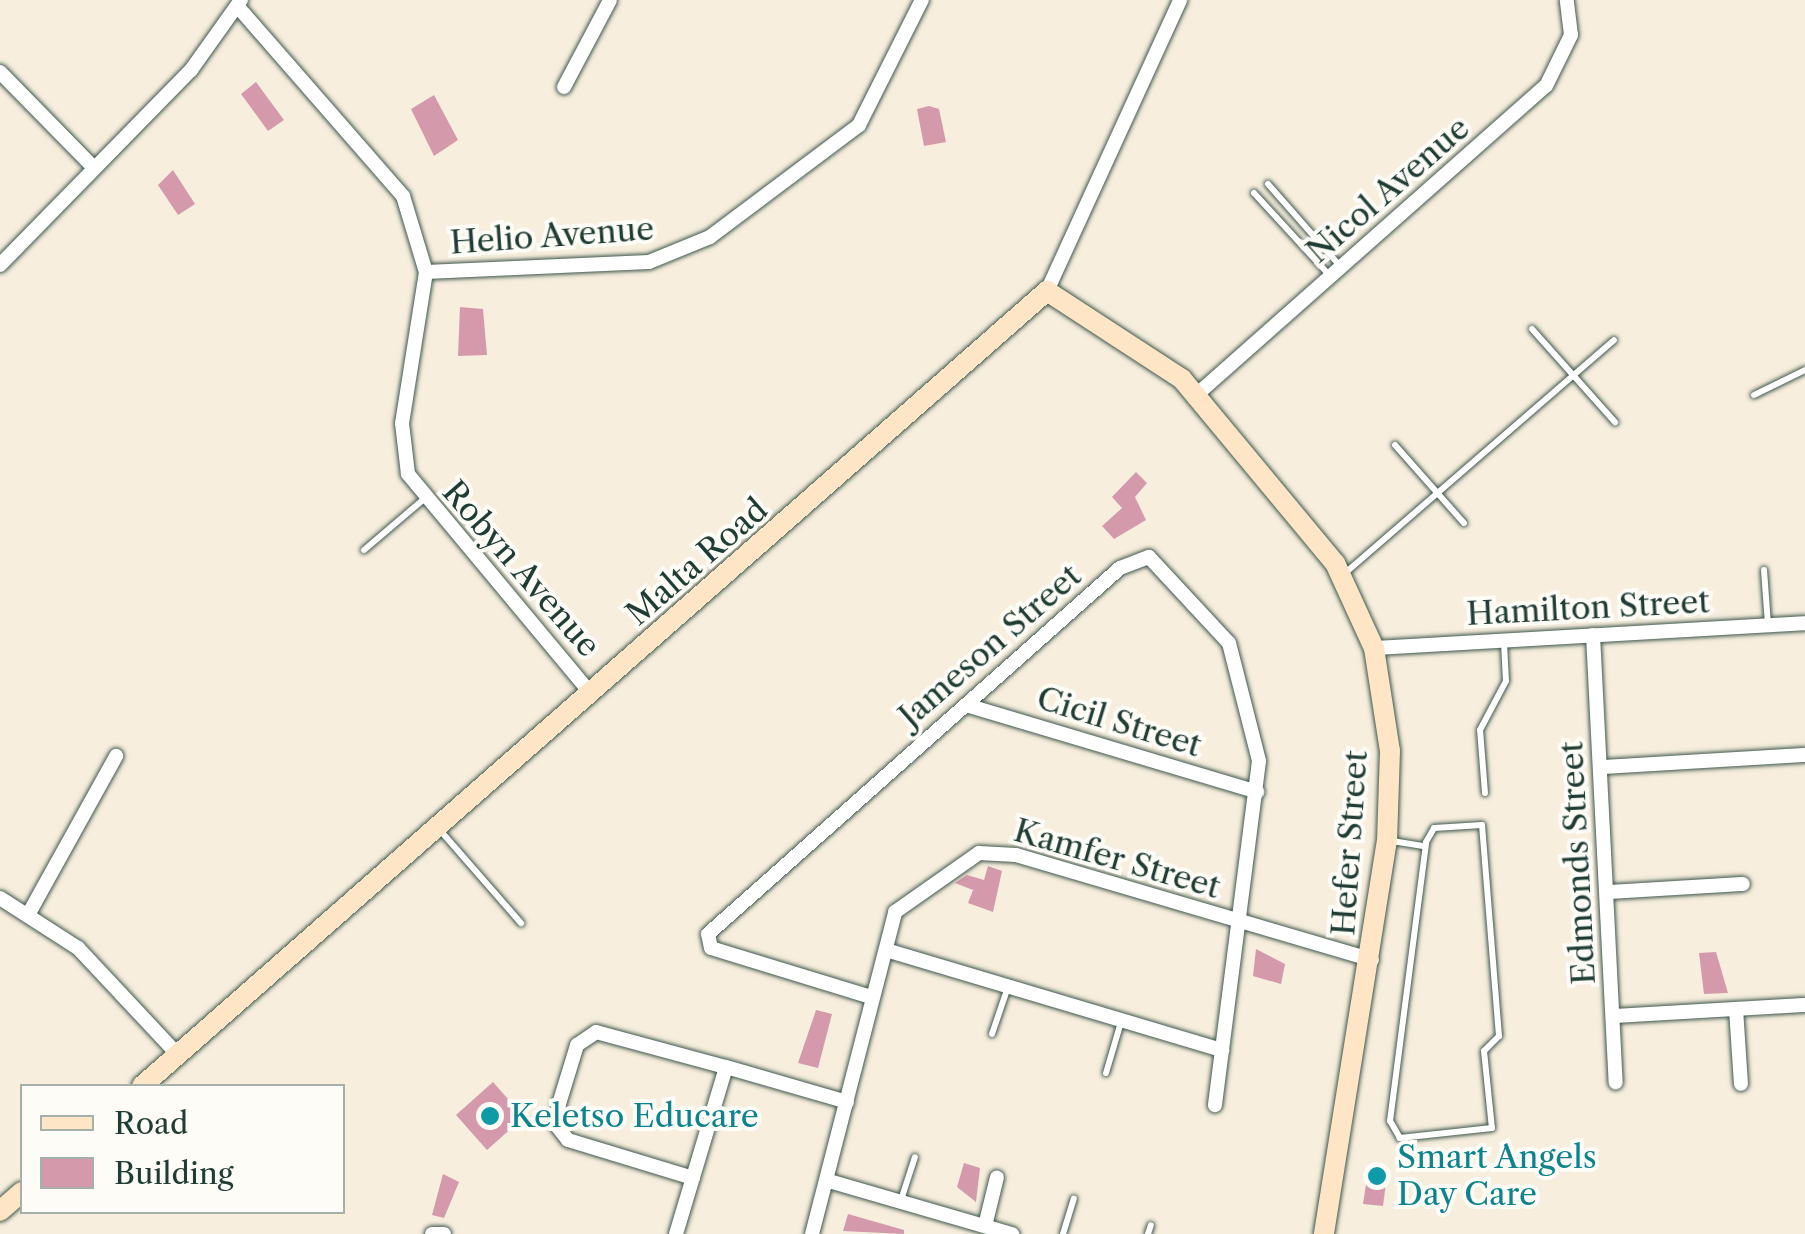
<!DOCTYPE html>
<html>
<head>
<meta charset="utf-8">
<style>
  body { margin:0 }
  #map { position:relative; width:1805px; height:1234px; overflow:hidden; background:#f7eedd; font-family:"Libre Caslon Text",serif }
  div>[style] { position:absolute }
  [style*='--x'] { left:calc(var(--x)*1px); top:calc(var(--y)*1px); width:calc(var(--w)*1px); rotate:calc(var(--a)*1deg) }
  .building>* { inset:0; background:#d49aac }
  .roads { filter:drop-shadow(0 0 2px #3f584d) drop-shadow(0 0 2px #3f584d) }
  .lane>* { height:6px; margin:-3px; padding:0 3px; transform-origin:3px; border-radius:3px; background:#fff }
  .street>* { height:14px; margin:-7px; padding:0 7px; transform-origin:7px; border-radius:7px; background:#fff }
  .secondary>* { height:20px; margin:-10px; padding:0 10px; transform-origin:10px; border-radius:10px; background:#fde5c5 }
  .dots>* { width:28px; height:28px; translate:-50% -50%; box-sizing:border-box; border:5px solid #fdfcf7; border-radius:50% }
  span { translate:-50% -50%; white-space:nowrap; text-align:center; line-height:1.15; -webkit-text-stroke:8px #fdfcf7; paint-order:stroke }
  .street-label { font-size:32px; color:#1f3d34 }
  .culture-label { font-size:32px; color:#0d838f }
  .left { translate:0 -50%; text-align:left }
  .legend { position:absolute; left:20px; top:1084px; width:325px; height:130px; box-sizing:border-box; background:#fdfcf7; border:2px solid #a4b0a9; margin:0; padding:12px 18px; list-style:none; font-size:30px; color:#1f3d34 }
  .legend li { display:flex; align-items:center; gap:20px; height:50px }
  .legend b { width:50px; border:2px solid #a4b0a9 }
</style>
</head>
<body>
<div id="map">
  <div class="building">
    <i style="clip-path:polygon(256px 82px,284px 120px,268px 131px,241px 94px)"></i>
    <i style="clip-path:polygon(434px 95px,458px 140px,434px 156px,411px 109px)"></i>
    <i style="clip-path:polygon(929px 106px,939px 109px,946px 142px,924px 146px,917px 109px)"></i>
    <i style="clip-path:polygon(173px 170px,195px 204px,178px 215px,158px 185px)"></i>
    <i style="clip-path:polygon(460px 307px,483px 309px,487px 355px,458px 356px)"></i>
    <i style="clip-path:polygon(1136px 472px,1147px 483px,1135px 497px,1146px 520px,1114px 539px,1102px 526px,1122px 508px,1112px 497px)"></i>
    <i style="clip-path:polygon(988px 866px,1002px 871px,993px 912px,968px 903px,973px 890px,955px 883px,967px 875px,984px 880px)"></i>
    <i style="clip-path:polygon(1256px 949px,1285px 964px,1281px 984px,1253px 976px)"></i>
    <i style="clip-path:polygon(1716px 952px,1728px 993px,1704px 994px,1699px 953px)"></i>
    <i style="clip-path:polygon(816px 1010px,832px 1014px,818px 1068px,798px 1063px)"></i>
    <i style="clip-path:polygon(493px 1082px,524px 1117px,487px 1150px,456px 1115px)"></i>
    <i style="clip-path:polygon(964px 1163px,980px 1168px,976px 1202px,957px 1187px)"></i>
    <i style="clip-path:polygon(1369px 1165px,1388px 1167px,1383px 1206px,1363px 1204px)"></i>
    <i style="clip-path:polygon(443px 1174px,459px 1182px,444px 1218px,432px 1215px)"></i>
    <i style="clip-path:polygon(848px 1214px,904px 1230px,904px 1234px,843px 1231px)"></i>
  </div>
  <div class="roads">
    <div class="lane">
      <i style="--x:1268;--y:184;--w:111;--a:48.7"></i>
      <i style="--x:1254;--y:193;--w:113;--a:47.5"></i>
      <i style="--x:1532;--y:329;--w:125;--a:48.3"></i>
      <i style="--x:1754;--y:395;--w:57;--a:-26.1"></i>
      <i style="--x:1395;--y:445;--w:104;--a:48.5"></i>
      <i style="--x:364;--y:550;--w:79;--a:-40.4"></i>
      <i style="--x:1764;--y:570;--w:54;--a:85.8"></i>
      <i style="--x:1344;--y:574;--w:357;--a:-40.9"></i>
      <i style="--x:1485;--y:793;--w:63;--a:-94.5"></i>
      <i style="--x:1480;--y:730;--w:55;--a:-62"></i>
      <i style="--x:1506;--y:681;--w:39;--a:-93"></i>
      <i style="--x:1482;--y:825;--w:212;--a:85.4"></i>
      <i style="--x:1499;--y:1036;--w:21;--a:135"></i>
      <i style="--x:1484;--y:1051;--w:77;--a:84.1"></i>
      <i style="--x:1492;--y:1128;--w:93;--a:173.8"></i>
      <i style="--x:1400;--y:1138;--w:20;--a:-120"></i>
      <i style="--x:1390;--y:1121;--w:281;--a:-82.6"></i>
      <i style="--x:1426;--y:842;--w:16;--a:-60"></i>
      <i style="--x:1434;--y:828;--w:48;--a:-3.6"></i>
      <i style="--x:439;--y:829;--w:125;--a:48.9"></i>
      <i style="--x:1392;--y:841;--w:33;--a:9"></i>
      <i style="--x:992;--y:1034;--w:50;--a:-71.2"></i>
      <i style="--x:1106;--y:1073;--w:53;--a:-73.6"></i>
      <i style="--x:901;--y:1200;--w:45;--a:-72"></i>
      <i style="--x:1063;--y:1234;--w:37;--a:-73"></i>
      <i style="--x:1148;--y:1234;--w:9;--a:-72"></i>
    </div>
    <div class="street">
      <i style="--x:238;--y:7;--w:251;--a:48.9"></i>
      <i style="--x:403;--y:196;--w:79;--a:73.2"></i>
      <i style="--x:426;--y:272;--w:153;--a:99"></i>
      <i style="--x:402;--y:423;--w:51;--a:83.3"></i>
      <i style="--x:408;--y:474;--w:286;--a:50.2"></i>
      <i style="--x:0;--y:72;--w:129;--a:45.6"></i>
      <i style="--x:564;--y:87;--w:98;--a:-62.1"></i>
      <i style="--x:0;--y:265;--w:273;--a:-45.6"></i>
      <i style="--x:191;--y:70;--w:86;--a:-54.5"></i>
      <i style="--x:426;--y:272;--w:223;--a:-2.6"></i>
      <i style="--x:649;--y:262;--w:66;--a:-22.3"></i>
      <i style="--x:710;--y:237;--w:186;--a:-36.9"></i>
      <i style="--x:859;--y:125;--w:140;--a:-63.3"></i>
      <i style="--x:1047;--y:291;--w:320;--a:-65.4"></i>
      <i style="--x:1195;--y:396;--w:468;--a:-41.5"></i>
      <i style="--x:1546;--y:86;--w:57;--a:-63.9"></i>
      <i style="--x:1571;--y:35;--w:35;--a:-97"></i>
      <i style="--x:1593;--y:635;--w:448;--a:87.1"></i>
      <i style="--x:1374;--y:648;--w:432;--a:-3.3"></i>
      <i style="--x:966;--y:705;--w:304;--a:16.6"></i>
      <i style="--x:1602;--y:767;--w:203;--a:-3.4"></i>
      <i style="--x:1608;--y:892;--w:135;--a:-3.4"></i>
      <i style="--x:0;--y:898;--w:93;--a:32.7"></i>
      <i style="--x:78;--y:948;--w:146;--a:46.9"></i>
      <i style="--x:28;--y:915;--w:182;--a:-61"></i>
      <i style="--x:886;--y:950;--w:351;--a:16.6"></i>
      <i style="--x:871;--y:997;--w:167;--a:-163"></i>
      <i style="--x:711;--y:948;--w:14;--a:-102"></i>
      <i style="--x:708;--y:934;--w:551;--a:-41.62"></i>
      <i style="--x:1120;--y:568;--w:31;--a:-21"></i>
      <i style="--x:1149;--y:557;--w:117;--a:47.1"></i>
      <i style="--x:1229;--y:643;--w:122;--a:75.7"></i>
      <i style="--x:1259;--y:761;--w:347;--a:97.3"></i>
      <i style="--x:1736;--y:1009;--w:75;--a:86.2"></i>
      <i style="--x:1613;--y:1016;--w:192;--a:-3.3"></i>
      <i style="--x:693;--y:1178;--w:131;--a:-163.1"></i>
      <i style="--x:568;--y:1140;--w:18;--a:-128"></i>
      <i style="--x:557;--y:1126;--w:22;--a:-85"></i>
      <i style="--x:559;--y:1104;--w:62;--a:-73"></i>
      <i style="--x:577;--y:1045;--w:23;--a:-34"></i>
      <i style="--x:596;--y:1032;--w:135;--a:15.1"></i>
      <i style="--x:829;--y:1181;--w:191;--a:16.2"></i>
      <i style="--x:985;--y:1226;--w:50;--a:-76.2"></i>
      <i style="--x:432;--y:1234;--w:12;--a:0"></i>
      <i style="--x:676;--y:1234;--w:174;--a:-73.3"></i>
      <i style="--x:726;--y:1067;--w:126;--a:16.1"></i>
      <i style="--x:812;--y:1234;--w:333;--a:-75.5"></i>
      <i style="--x:895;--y:912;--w:103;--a:-35.1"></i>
      <i style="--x:979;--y:853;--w:37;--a:3"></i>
      <i style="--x:1016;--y:855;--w:371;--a:16.4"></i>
    </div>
    <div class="secondary">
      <i style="--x:142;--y:1086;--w:1205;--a:-41.3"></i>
      <i style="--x:1047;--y:291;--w:161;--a:33.1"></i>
      <i style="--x:1182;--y:379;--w:239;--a:50.3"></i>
      <i style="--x:1335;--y:563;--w:94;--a:65.4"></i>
      <i style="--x:1374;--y:648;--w:104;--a:81.2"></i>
      <i style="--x:1390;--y:751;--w:89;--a:91.9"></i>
      <i style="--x:1387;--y:840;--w:399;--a:99.1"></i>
      <i style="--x:0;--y:1211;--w:29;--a:-41"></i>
    </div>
  </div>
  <div class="dots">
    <i style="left:490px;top:1116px;background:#0f9aa8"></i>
    <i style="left:1377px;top:1176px;background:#0f9aa8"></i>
  </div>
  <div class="street-label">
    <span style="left:1388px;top:190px;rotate:-41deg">Nicol Avenue</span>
    <span style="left:552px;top:236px;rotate:-4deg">Helio Avenue</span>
    <span style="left:697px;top:562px;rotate:-41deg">Malta Road</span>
    <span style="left:521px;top:569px;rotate:49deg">Robyn Avenue</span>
    <span style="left:1588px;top:608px;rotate:-3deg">Hamilton Street</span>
    <span style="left:990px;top:646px;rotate:-41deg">Jameson Street</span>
    <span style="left:1119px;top:722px;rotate:17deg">Cicil Street</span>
    <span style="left:1350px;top:843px;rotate:-86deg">Hefer Street</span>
    <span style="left:1117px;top:859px;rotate:16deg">Kamfer Street</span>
    <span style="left:1578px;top:863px;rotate:-93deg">Edmonds Street</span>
  </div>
  <div class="culture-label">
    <span class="left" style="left:510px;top:1116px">Keletso Educare</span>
    <span class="left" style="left:1397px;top:1176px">Smart Angels<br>Day Care</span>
  </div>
  <ul class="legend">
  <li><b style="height:12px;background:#fde5c5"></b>Road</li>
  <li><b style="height:28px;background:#d49aac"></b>Building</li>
  </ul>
</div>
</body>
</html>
